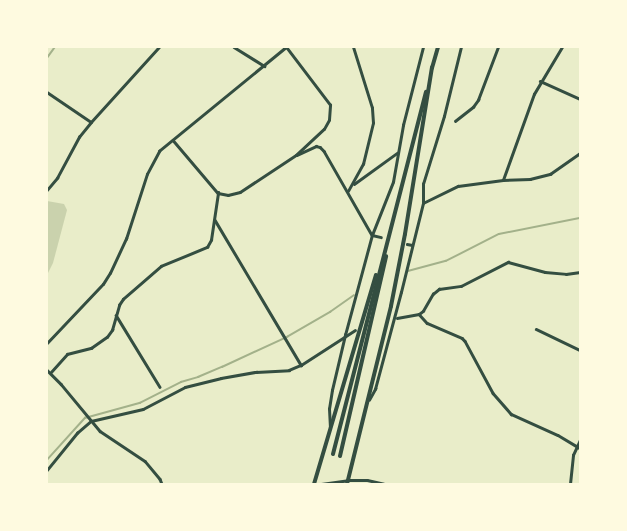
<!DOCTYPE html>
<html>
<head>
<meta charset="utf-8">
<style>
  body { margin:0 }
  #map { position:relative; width:627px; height:531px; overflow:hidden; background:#e9edc9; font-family:"Varela Round",sans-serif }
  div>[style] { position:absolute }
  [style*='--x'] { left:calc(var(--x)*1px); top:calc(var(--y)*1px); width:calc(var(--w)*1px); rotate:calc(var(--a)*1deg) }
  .green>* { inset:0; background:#cad2ad }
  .stream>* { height:1.5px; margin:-0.75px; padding:0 0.75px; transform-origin:0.75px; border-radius:0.75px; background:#a3b18a }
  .minor>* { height:2.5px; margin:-1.25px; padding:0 1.25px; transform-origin:1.25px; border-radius:1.25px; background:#344e41 }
  .tertiary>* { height:3px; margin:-1.5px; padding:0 1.5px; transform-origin:1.5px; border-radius:1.5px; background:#344e41 }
  .trunk>* { height:4px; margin:-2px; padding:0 2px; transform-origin:2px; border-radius:2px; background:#344e41 }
  span { translate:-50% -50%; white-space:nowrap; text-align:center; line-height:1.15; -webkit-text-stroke:3.5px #fefae0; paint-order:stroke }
  .frame { position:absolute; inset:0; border:48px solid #fefae0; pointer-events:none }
</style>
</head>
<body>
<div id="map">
  <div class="green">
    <i style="clip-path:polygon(47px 201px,64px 204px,67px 210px,53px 263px,47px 275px)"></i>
  </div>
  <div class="stream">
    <i style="--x:47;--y:58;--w:14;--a:-54"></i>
    <i style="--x:408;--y:271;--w:39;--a:-15"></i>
    <i style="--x:446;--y:261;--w:59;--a:-27"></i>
    <i style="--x:499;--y:234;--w:83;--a:-11.2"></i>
    <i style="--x:47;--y:460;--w:57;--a:-47.9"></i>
    <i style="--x:85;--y:418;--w:57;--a:-15.3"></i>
    <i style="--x:140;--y:403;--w:46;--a:-27.1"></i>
    <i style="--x:181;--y:382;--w:18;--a:-16"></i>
    <i style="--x:198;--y:377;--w:26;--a:-23"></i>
    <i style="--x:222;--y:367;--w:72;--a:-24.8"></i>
    <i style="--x:287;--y:337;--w:50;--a:-30.2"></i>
    <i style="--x:330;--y:312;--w:29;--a:-35"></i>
  </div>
  <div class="minor">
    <i style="--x:234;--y:47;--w:36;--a:32"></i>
    <i style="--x:540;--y:81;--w:44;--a:24.2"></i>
    <i style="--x:47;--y:92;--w:53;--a:34.3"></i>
    <i style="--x:455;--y:121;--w:23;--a:-38"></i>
    <i style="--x:473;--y:107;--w:9;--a:-54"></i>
    <i style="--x:478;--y:100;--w:57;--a:-69.3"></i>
    <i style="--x:173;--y:140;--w:70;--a:49.7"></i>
    <i style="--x:297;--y:155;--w:21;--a:-25"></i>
    <i style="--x:316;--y:146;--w:4;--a:14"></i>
    <i style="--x:320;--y:147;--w:6;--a:45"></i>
    <i style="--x:324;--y:151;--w:97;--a:60.3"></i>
    <i style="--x:372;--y:235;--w:9;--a:13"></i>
    <i style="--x:503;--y:180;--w:91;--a:-70.2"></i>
    <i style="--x:534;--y:94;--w:55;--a:-59.2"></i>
    <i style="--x:354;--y:184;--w:53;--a:-35.8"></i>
    <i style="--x:47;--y:190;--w:16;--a:-50"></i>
    <i style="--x:57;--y:178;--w:47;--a:-61.8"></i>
    <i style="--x:79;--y:137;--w:19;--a:-51"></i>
    <i style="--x:91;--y:122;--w:101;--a:-47.8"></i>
    <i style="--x:348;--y:191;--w:31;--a:-61"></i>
    <i style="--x:363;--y:164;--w:42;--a:-76.3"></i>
    <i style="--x:373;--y:123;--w:15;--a:-94"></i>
    <i style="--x:372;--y:108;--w:64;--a:-107.3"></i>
    <i style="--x:423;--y:203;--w:39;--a:-26"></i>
    <i style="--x:458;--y:186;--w:45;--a:-7.6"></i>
    <i style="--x:503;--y:180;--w:27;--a:-2"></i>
    <i style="--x:530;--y:179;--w:21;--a:-14"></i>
    <i style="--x:550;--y:174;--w:37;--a:-35"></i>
    <i style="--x:215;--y:220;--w:169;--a:59.3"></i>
    <i style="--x:407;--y:244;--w:5;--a:11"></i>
    <i style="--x:419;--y:314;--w:12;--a:48"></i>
    <i style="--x:427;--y:323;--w:38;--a:23"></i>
    <i style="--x:462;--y:338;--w:4;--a:45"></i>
    <i style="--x:465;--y:341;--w:59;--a:61.7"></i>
    <i style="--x:493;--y:393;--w:28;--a:49"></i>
    <i style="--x:511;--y:414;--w:51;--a:24.1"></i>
    <i style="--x:558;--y:435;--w:26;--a:31"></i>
    <i style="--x:116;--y:315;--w:84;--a:58.6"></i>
    <i style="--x:397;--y:318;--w:22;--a:-10"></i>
    <i style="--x:419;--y:314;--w:5;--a:-37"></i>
    <i style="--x:423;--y:311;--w:20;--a:-60"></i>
    <i style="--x:433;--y:294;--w:8;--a:-40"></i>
    <i style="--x:439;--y:289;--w:22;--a:-8"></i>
    <i style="--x:461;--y:286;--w:53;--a:-27.1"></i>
    <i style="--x:508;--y:262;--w:38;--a:15"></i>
    <i style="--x:545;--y:272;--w:21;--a:5"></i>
    <i style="--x:566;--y:274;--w:14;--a:-8"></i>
    <i style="--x:536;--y:329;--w:49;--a:25.5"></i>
    <i style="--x:47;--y:343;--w:81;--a:-46.5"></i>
    <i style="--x:103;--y:284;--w:13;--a:-58"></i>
    <i style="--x:110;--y:273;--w:38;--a:-65"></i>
    <i style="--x:126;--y:239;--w:68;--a:-72.1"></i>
    <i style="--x:147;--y:174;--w:26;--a:-62"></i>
    <i style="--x:159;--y:151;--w:164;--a:-39.3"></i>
    <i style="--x:47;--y:370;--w:20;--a:45"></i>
    <i style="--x:61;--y:384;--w:61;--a:50.3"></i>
    <i style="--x:100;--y:431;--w:54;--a:33.7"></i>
    <i style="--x:145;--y:461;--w:23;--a:50"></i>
    <i style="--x:160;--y:479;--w:5;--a:68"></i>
    <i style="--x:51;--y:372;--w:24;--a:-48"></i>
    <i style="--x:67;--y:354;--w:25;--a:-14"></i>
    <i style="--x:91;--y:348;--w:19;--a:-35"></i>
    <i style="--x:107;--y:337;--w:9;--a:-54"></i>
    <i style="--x:112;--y:330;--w:26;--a:-74"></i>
    <i style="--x:119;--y:305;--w:7;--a:-56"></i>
    <i style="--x:123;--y:299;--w:50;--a:-41"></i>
    <i style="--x:161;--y:266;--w:50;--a:-22.4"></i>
    <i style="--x:207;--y:247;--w:8;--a:-60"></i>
    <i style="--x:211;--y:240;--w:48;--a:-81.5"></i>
    <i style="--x:218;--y:193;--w:10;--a:11"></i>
    <i style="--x:228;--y:195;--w:12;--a:-14"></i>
    <i style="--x:240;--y:192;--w:67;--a:-33.5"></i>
    <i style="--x:296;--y:155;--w:38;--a:-43"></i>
    <i style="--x:324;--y:129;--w:10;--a:-61"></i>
    <i style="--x:329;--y:120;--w:15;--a:-86"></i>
    <i style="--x:330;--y:105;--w:73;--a:-127.2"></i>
    <i style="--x:369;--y:400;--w:13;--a:-61"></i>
    <i style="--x:375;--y:389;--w:100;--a:-75"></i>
    <i style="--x:401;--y:292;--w:92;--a:-76.1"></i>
    <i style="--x:423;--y:203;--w:19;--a:-90"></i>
    <i style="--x:423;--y:184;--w:71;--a:-72.8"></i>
    <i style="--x:444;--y:116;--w:71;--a:-76.2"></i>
    <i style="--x:330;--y:428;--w:19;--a:-93"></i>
    <i style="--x:329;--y:409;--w:19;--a:-81"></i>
    <i style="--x:332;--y:390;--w:57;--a:-76.7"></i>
    <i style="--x:345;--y:335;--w:104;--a:-74.9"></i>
    <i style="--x:372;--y:235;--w:57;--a:-68.4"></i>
    <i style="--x:393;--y:182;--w:58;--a:-80"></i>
    <i style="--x:403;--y:125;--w:81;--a:-75.6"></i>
    <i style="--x:47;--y:470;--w:48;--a:-51"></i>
    <i style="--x:77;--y:433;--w:18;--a:-41"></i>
    <i style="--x:91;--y:421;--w:53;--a:-13"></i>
    <i style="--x:143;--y:409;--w:47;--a:-27.6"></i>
    <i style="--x:185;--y:387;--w:37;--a:-14"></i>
    <i style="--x:221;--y:378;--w:36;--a:-10"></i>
    <i style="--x:256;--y:372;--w:33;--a:-3"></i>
    <i style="--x:289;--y:370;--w:13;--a:-23"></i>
    <i style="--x:301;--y:365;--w:64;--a:-32.9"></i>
    <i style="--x:570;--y:484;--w:29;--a:-84"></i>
    <i style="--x:573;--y:455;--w:17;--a:-65"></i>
  </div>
  <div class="tertiary">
    <i style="--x:321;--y:484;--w:27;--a:-8"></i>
    <i style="--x:348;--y:480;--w:19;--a:0"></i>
    <i style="--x:367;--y:480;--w:17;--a:13"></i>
  </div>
  <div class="trunk">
    <i style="--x:432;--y:68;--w:22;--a:-74"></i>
    <i style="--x:333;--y:454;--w:374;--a:-75.6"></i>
    <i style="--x:340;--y:456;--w:205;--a:-77"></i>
    <i style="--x:314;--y:484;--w:218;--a:-73.5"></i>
    <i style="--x:347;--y:484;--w:183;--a:-76.1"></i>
    <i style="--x:391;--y:306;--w:73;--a:-79"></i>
    <i style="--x:405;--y:234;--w:169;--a:-80.8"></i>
  </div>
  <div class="frame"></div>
</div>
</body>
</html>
